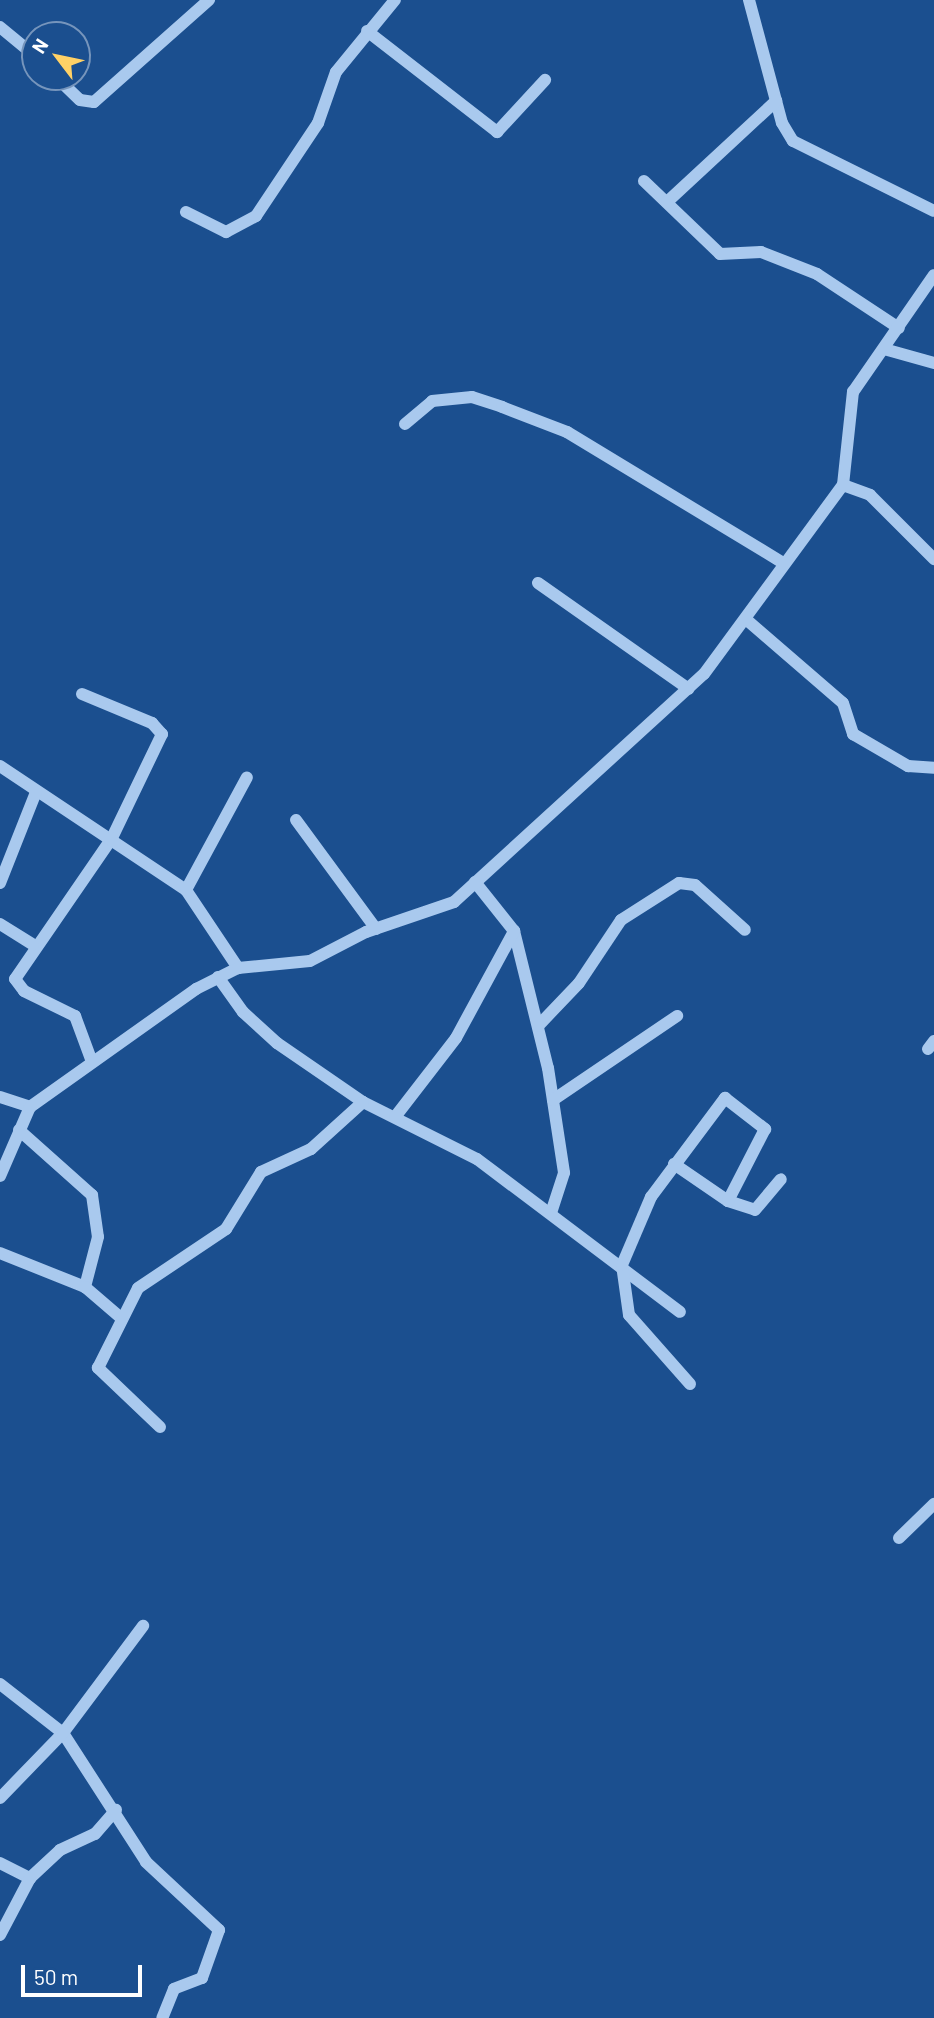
<!DOCTYPE html>
<html>
<head>
<meta charset="utf-8">
<style>
  body { margin:0 }
  #map { position:relative; width:934px; height:2018px; overflow:hidden; background:#1b4f8f; font-family:Barlow,sans-serif }
  div>[style] { position:absolute }
  [style*='--x'] { left:calc(var(--x)*1px); top:calc(var(--y)*1px); width:calc(var(--w)*1px); rotate:calc(var(--a)*1deg) }
  .minor>* { height:12px; margin:-6px; padding:0 6px; transform-origin:6px; border-radius:6px; background:#a9c9ee }
  span { translate:-50% -50%; white-space:nowrap; text-align:center; line-height:1.15; -webkit-text-stroke:5px #1b4f8f; paint-order:stroke }
  .north { position:absolute; left:21px; top:21px; width:70px; height:70px; box-sizing:border-box; background:#1b4f8f; border:2px solid #7695bc; border-radius:50%; rotate:302deg; font-size:19px; font-weight:700; line-height:28px; text-align:center; color:#fff }
  .north::after { content:''; display:block; margin:auto; width:24px; height:32px; background:#ffd166; clip-path:polygon(50% 0,100% 100%,50% 72%,0 100%) }
  .scale { position:absolute; left:21px; top:1965px; width:121px; height:32px; box-sizing:border-box; border:4px solid #fff; border-top:0; padding-left:9px; font-size:21px; line-height:24px; white-space:nowrap; color:#fff; -webkit-text-stroke:5px #1b4f8f; paint-order:stroke }
</style>
</head>
<body>
<div id="map">
  <div class="minor">
    <i style="--x:749;--y:0;--w:127;--a:75"></i>
    <i style="--x:782;--y:123;--w:21;--a:59"></i>
    <i style="--x:793;--y:141;--w:157;--a:26.4"></i>
    <i style="--x:0;--y:27;--w:45;--a:39.6"></i>
    <i style="--x:367;--y:31;--w:165;--a:37.8"></i>
    <i style="--x:497;--y:132;--w:71;--a:-47.3"></i>
    <i style="--x:56;--y:77;--w:33;--a:44"></i>
    <i style="--x:80;--y:100;--w:14;--a:8"></i>
    <i style="--x:94;--y:102;--w:154;--a:-41.6"></i>
    <i style="--x:644;--y:181;--w:105;--a:43.8"></i>
    <i style="--x:720;--y:254;--w:41;--a:-2.8"></i>
    <i style="--x:761;--y:252;--w:60;--a:21.4"></i>
    <i style="--x:817;--y:274;--w:98;--a:33.4"></i>
    <i style="--x:667;--y:202;--w:149;--a:-42.8"></i>
    <i style="--x:186;--y:212;--w:45;--a:26.6"></i>
    <i style="--x:226;--y:232;--w:34;--a:-28"></i>
    <i style="--x:256;--y:216;--w:112;--a:-56.3"></i>
    <i style="--x:318;--y:123;--w:54;--a:-70.6"></i>
    <i style="--x:336;--y:72;--w:93;--a:-50.7"></i>
    <i style="--x:884;--y:349;--w:52;--a:15.6"></i>
    <i style="--x:405;--y:424;--w:35;--a:-40"></i>
    <i style="--x:432;--y:401;--w:40;--a:-5.7"></i>
    <i style="--x:472;--y:397;--w:32;--a:18"></i>
    <i style="--x:502;--y:407;--w:70;--a:21"></i>
    <i style="--x:567;--y:432;--w:251;--a:31.2"></i>
    <i style="--x:843;--y:485;--w:94;--a:-83.9"></i>
    <i style="--x:853;--y:392;--w:142;--a:-55.3"></i>
    <i style="--x:538;--y:583;--w:184;--a:35.1"></i>
    <i style="--x:748;--y:621;--w:125;--a:40.8"></i>
    <i style="--x:843;--y:703;--w:33;--a:72"></i>
    <i style="--x:853;--y:734;--w:64;--a:30.2"></i>
    <i style="--x:908;--y:766;--w:26;--a:4"></i>
    <i style="--x:82;--y:694;--w:76;--a:22.5"></i>
    <i style="--x:152;--y:723;--w:15;--a:48"></i>
    <i style="--x:162;--y:734;--w:115;--a:115.7"></i>
    <i style="--x:112;--y:838;--w:171;--a:124.5"></i>
    <i style="--x:15;--y:979;--w:15;--a:53"></i>
    <i style="--x:24;--y:991;--w:57;--a:26.1"></i>
    <i style="--x:75;--y:1016;--w:49;--a:69.7"></i>
    <i style="--x:0;--y:766;--w:224;--a:33.7"></i>
    <i style="--x:186;--y:890;--w:94;--a:56.3"></i>
    <i style="--x:296;--y:820;--w:135;--a:53.7"></i>
    <i style="--x:475;--y:882;--w:63;--a:51.5"></i>
    <i style="--x:514;--y:931;--w:141;--a:76.1"></i>
    <i style="--x:548;--y:1068;--w:106;--a:81.3"></i>
    <i style="--x:564;--y:1173;--w:39;--a:108"></i>
    <i style="--x:0;--y:883;--w:98;--a:-68.4"></i>
    <i style="--x:186;--y:890;--w:128;--a:-61.6"></i>
    <i style="--x:0;--y:924;--w:39;--a:32"></i>
    <i style="--x:218;--y:977;--w:43;--a:54.5"></i>
    <i style="--x:243;--y:1012;--w:46;--a:42.4"></i>
    <i style="--x:277;--y:1043;--w:104;--a:34.5"></i>
    <i style="--x:363;--y:1102;--w:127;--a:26.6"></i>
    <i style="--x:477;--y:1159;--w:254;--a:37"></i>
    <i style="--x:538;--y:1026;--w:59;--a:-46.4"></i>
    <i style="--x:579;--y:983;--w:76;--a:-56.3"></i>
    <i style="--x:621;--y:920;--w:69;--a:-32.5"></i>
    <i style="--x:679;--y:883;--w:16;--a:7"></i>
    <i style="--x:695;--y:885;--w:67;--a:42"></i>
    <i style="--x:928;--y:1049;--w:10;--a:-53"></i>
    <i style="--x:0;--y:1097;--w:32;--a:18"></i>
    <i style="--x:553;--y:1100;--w:150;--a:-34.1"></i>
    <i style="--x:395;--y:1117;--w:100;--a:-52.3"></i>
    <i style="--x:456;--y:1038;--w:122;--a:-61.5"></i>
    <i style="--x:19;--y:1130;--w:98;--a:41.7"></i>
    <i style="--x:92;--y:1195;--w:42;--a:81.9"></i>
    <i style="--x:98;--y:1237;--w:52;--a:104.6"></i>
    <i style="--x:674;--y:1164;--w:65;--a:34.4"></i>
    <i style="--x:728;--y:1201;--w:28;--a:18"></i>
    <i style="--x:755;--y:1210;--w:40;--a:-50"></i>
    <i style="--x:0;--y:1176;--w:75;--a:-66.5"></i>
    <i style="--x:30;--y:1107;--w:204;--a:-35.4"></i>
    <i style="--x:196;--y:989;--w:47;--a:-26.6"></i>
    <i style="--x:238;--y:968;--w:72;--a:-5.6"></i>
    <i style="--x:310;--y:961;--w:63;--a:-27.4"></i>
    <i style="--x:366;--y:932;--w:93;--a:-18.8"></i>
    <i style="--x:454;--y:902;--w:338;--a:-42.4"></i>
    <i style="--x:704;--y:674;--w:235;--a:-53.7"></i>
    <i style="--x:843;--y:485;--w:29;--a:20"></i>
    <i style="--x:870;--y:495;--w:91;--a:45"></i>
    <i style="--x:0;--y:1253;--w:92;--a:21.8"></i>
    <i style="--x:85;--y:1287;--w:46;--a:40.6"></i>
    <i style="--x:690;--y:1384;--w:92;--a:-131.5"></i>
    <i style="--x:629;--y:1315;--w:50;--a:-98"></i>
    <i style="--x:622;--y:1265;--w:74;--a:-66.9"></i>
    <i style="--x:651;--y:1197;--w:124;--a:-53.2"></i>
    <i style="--x:725;--y:1098;--w:51;--a:37.8"></i>
    <i style="--x:765;--y:1129;--w:81;--a:117.2"></i>
    <i style="--x:160;--y:1427;--w:86;--a:-136.4"></i>
    <i style="--x:98;--y:1368;--w:89;--a:-63.4"></i>
    <i style="--x:138;--y:1288;--w:106;--a:-33.8"></i>
    <i style="--x:226;--y:1229;--w:67;--a:-58.4"></i>
    <i style="--x:261;--y:1172;--w:55;--a:-24.7"></i>
    <i style="--x:311;--y:1149;--w:70;--a:-42.1"></i>
    <i style="--x:899;--y:1538;--w:49;--a:-44.2"></i>
    <i style="--x:0;--y:1684;--w:80;--a:37.9"></i>
    <i style="--x:63;--y:1733;--w:153;--a:57.2"></i>
    <i style="--x:146;--y:1862;--w:100;--a:43"></i>
    <i style="--x:219;--y:1930;--w:51;--a:109.5"></i>
    <i style="--x:202;--y:1978;--w:30;--a:159"></i>
    <i style="--x:174;--y:1989;--w:31;--a:112"></i>
    <i style="--x:0;--y:1798;--w:91;--a:-45.9"></i>
    <i style="--x:63;--y:1733;--w:134;--a:-53.2"></i>
    <i style="--x:0;--y:1863;--w:34;--a:27"></i>
    <i style="--x:30;--y:1878;--w:41;--a:-43"></i>
    <i style="--x:60;--y:1850;--w:38;--a:-25"></i>
    <i style="--x:95;--y:1834;--w:32;--a:-49"></i>
    <i style="--x:0;--y:1935;--w:64;--a:-62.2"></i>
  </div>
  <div class="north">N</div>
  <div class="scale">50 m</div>
</div>
</body>
</html>
